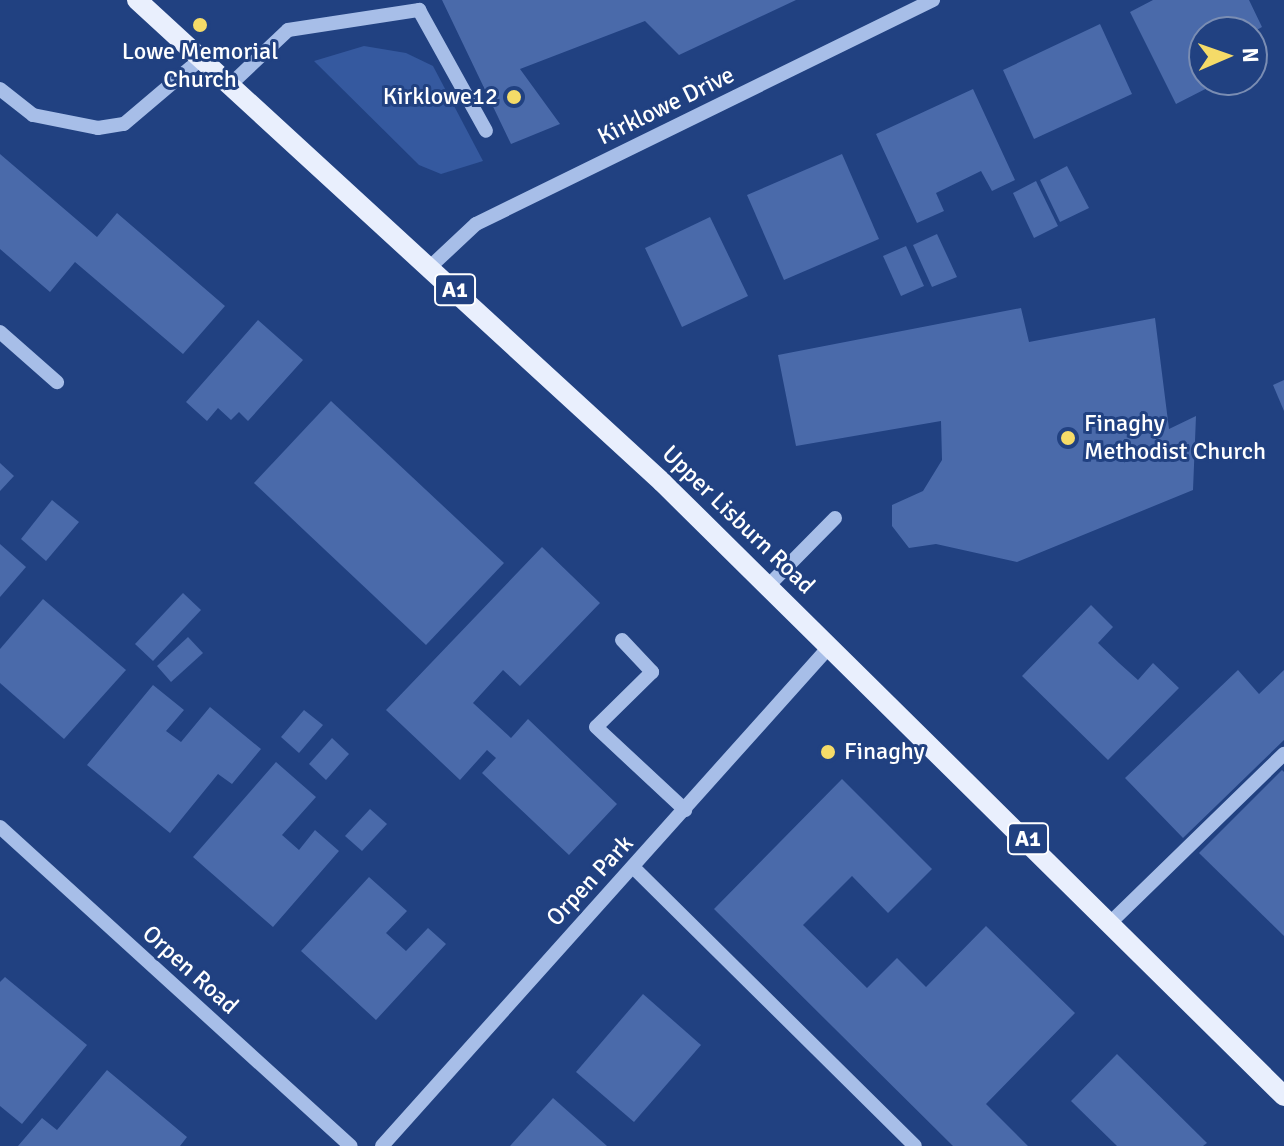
<!DOCTYPE html>
<html>
<head>
<meta charset="utf-8">
<style>
  body { margin:0 }
  #map { position:relative; width:1284px; height:1146px; overflow:hidden; background:#214181; font-family:Signika,sans-serif }
  div>[style] { position:absolute }
  [style*='--x'] { left:calc(var(--x)*1px); top:calc(var(--y)*1px); width:calc(var(--w)*1px); rotate:calc(var(--a)*1deg) }
  .green>* { inset:0; background:#35599f }
  .building>* { inset:0; background:#4a6aaa }
  .minor>* { height:14px; margin:-7px; padding:0 7px; transform-origin:7px; border-radius:7px; background:#a7bee8 }
  .major>* { height:20px; margin:-10px; padding:0 10px; transform-origin:10px; border-radius:10px; background:#e9effd }
  .dots>* { width:22px; height:22px; translate:-50% -50%; box-sizing:border-box; border:4px solid #214181; border-radius:50% }
  span { translate:-50% -50%; white-space:nowrap; text-align:center; line-height:1.15; -webkit-text-stroke:6px #214181; paint-order:stroke }
  .shield-label span { padding:2px 6px; background:#214181; border:2px solid; border-radius:6px; -webkit-text-stroke-width:0 }
  .shield-label { font-size:22px; color:#fff; font-weight:700 }
  .poi-label { font-size:24px; color:#fff }
  .right { translate:-100% -50%; text-align:right }
  .left { translate:0 -50%; text-align:left }
  .street-label { font-size:24px; color:#fff }
  .north { position:absolute; left:1188px; top:16px; width:80px; height:80px; box-sizing:border-box; background:#214181; border:2px solid #7a8db3; border-radius:50%; rotate:88deg; font-size:22px; font-weight:700; line-height:32px; text-align:center; color:#fff }
  .north::after { content:''; display:block; margin:auto; width:28px; height:36px; background:#f5db68; clip-path:polygon(50% 0,100% 100%,50% 72%,0 100%) }
</style>
</head>
<body>
<div id="map">
  <div class="green">
    <i style="clip-path:polygon(364px 46px,406px 53px,433px 66px,483px 161px,441px 174px,419px 165px,314px 61px)"></i>
  </div>
  <div class="building">
    <i style="clip-path:polygon(442px 0,796px 0,679px 55px,645px 21px,520px 69px,560px 124px,511px 144px)"></i>
    <i style="clip-path:polygon(1153px 0,1249px 0,1262px 27px,1253px 32px,1204px 32px,1204px 80px,1223px 80px,1176px 104px,1130px 12px)"></i>
    <i style="clip-path:polygon(1100px 24px,1132px 94px,1034px 139px,1003px 70px)"></i>
    <i style="clip-path:polygon(973px 89px,1015px 180px,992px 191px,981px 171px,936px 193px,944px 211px,917px 223px,876px 134px)"></i>
    <i style="clip-path:polygon(0 154px,97px 237px,117px 213px,225px 306px,183px 354px,75px 262px,50px 292px,0 249px)"></i>
    <i style="clip-path:polygon(842px 154px,879px 239px,784px 280px,747px 195px)"></i>
    <i style="clip-path:polygon(1067px 166px,1089px 208px,1060px 222px,1040px 180px)"></i>
    <i style="clip-path:polygon(1036px 181px,1058px 226px,1034px 238px,1013px 193px)"></i>
    <i style="clip-path:polygon(710px 217px,748px 296px,682px 327px,645px 248px)"></i>
    <i style="clip-path:polygon(937px 234px,957px 277px,932px 287px,913px 245px)"></i>
    <i style="clip-path:polygon(906px 246px,924px 286px,901px 296px,883px 256px)"></i>
    <i style="clip-path:polygon(1021px 308px,1029px 342px,1155px 318px,1169px 429px,1196px 416px,1193px 490px,1017px 562px,936px 544px,909px 548px,892px 526px,892px 505px,923px 491px,942px 460px,941px 421px,796px 446px,778px 355px)"></i>
    <i style="clip-path:polygon(258px 320px,303px 360px,248px 421px,239px 412px,231px 420px,218px 408px,207px 421px,186px 402px)"></i>
    <i style="clip-path:polygon(1284px 380px,1284px 411px,1273px 385px)"></i>
    <i style="clip-path:polygon(331px 401px,504px 563px,426px 645px,254px 483px)"></i>
    <i style="clip-path:polygon(0 463px,14px 476px,0 491px)"></i>
    <i style="clip-path:polygon(52px 500px,79px 522px,46px 561px,21px 539px)"></i>
    <i style="clip-path:polygon(0 544px,26px 567px,0 597px)"></i>
    <i style="clip-path:polygon(542px 547px,600px 603px,520px 686px,503px 670px,473px 703px,511px 738px,528px 719px,617px 804px,569px 855px,482px 773px,496px 758px,487px 750px,460px 780px,386px 710px)"></i>
    <i style="clip-path:polygon(183px 593px,201px 610px,153px 661px,135px 644px)"></i>
    <i style="clip-path:polygon(43px 599px,126px 670px,64px 739px,0 683px,0 649px)"></i>
    <i style="clip-path:polygon(1091px 605px,1113px 627px,1098px 643px,1119px 663px,1138px 680px,1153px 663px,1179px 688px,1108px 760px,1022px 676px)"></i>
    <i style="clip-path:polygon(188px 637px,203px 653px,171px 682px,157px 666px)"></i>
    <i style="clip-path:polygon(1238px 670px,1259px 694px,1284px 670px,1284px 740px,1183px 838px,1125px 778px)"></i>
    <i style="clip-path:polygon(153px 685px,184px 710px,166px 731px,181px 742px,210px 707px,261px 749px,232px 784px,218px 774px,170px 833px,87px 765px)"></i>
    <i style="clip-path:polygon(304px 710px,323px 725px,299px 753px,281px 737px)"></i>
    <i style="clip-path:polygon(332px 738px,349px 754px,326px 780px,309px 764px)"></i>
    <i style="clip-path:polygon(276px 762px,316px 797px,282px 835px,299px 850px,315px 830px,339px 851px,273px 927px,193px 857px)"></i>
    <i style="clip-path:polygon(1282px 770px,1284px 772px,1284px 936px,1199px 853px)"></i>
    <i style="clip-path:polygon(842px 779px,932px 869px,888px 913px,852px 876px,803px 925px,867px 988px,897px 958px,926px 987px,986px 926px,1075px 1013px,986px 1104px,1028px 1146px,953px 1146px,714px 909px)"></i>
    <i style="clip-path:polygon(370px 809px,387px 824px,362px 851px,345px 836px)"></i>
    <i style="clip-path:polygon(369px 877px,407px 911px,386px 933px,406px 951px,428px 928px,446px 944px,376px 1020px,301px 951px)"></i>
    <i style="clip-path:polygon(5px 977px,87px 1045px,22px 1124px,0 1106px,0 982px)"></i>
    <i style="clip-path:polygon(643px 994px,701px 1045px,634px 1122px,576px 1072px)"></i>
    <i style="clip-path:polygon(1117px 1054px,1207px 1143px,1203px 1146px,1117px 1146px,1071px 1101px)"></i>
    <i style="clip-path:polygon(107px 1070px,187px 1137px,180px 1146px,18px 1146px,42px 1118px,57px 1130px)"></i>
    <i style="clip-path:polygon(553px 1098px,607px 1146px,510px 1146px)"></i>
  </div>
  <div class="minor">
    <i style="--x:232;--y:83;--w:77;--a:-43.4"></i>
    <i style="--x:288;--y:30;--w:133;--a:-8.7"></i>
    <i style="--x:419;--y:10;--w:138;--a:61"></i>
    <i style="--x:0;--y:89;--w:42;--a:38.2"></i>
    <i style="--x:33;--y:115;--w:66;--a:11.3"></i>
    <i style="--x:98;--y:128;--w:26;--a:-9"></i>
    <i style="--x:124;--y:124;--w:104;--a:-40.3"></i>
    <i style="--x:430;--y:267;--w:63;--a:-43.1"></i>
    <i style="--x:476;--y:224;--w:509;--a:-26.11"></i>
    <i style="--x:0;--y:332;--w:76;--a:41.3"></i>
    <i style="--x:769;--y:585;--w:94;--a:-45.4"></i>
    <i style="--x:622;--y:640;--w:44;--a:46.8"></i>
    <i style="--x:652;--y:672;--w:78;--a:135.5"></i>
    <i style="--x:596;--y:727;--w:122;--a:43"></i>
    <i style="--x:0;--y:827;--w:474;--a:42.3"></i>
    <i style="--x:634;--y:868;--w:395;--a:44.7"></i>
    <i style="--x:1112;--y:921;--w:240;--a:-44.2"></i>
    <i style="--x:382;--y:1146;--w:671;--a:-48.14"></i>
  </div>
  <div class="major">
    <i style="--x:137;--y:0;--w:713;--a:42.55"></i>
    <i style="--x:662;--y:482;--w:874;--a:44.63"></i>
  </div>
  <div class="dots">
    <i style="left:200px;top:25px;background:#f5db68"></i>
    <i style="left:514px;top:97px;background:#f5db68"></i>
    <i style="left:1068px;top:438px;background:#f5db68"></i>
    <i style="left:828px;top:752px;background:#f5db68"></i>
  </div>
  <div class="shield-label">
    <span style="left:455px;top:290px">A1</span>
    <span style="left:1028px;top:839px">A1</span>
  </div>
  <div class="poi-label">
    <span style="left:200px;top:66px">Lowe Memorial<br>Church</span>
    <span class="right" style="left:498px;top:97px">Kirklowe12</span>
    <span class="left" style="left:1084px;top:438px">Finaghy<br>Methodist Church</span>
    <span class="left" style="left:844px;top:752px">Finaghy</span>
  </div>
  <div class="street-label">
    <span style="left:666px;top:106px;rotate:-26deg">Kirklowe Drive</span>
    <span style="left:738px;top:520px;rotate:44deg">Upper Lisburn Road</span>
    <span style="left:590px;top:881px;rotate:-47deg">Orpen Park</span>
    <span style="left:190px;top:970px;rotate:42deg">Orpen Road</span>
  </div>
  <div class="north">N</div>
</div>
</body>
</html>
